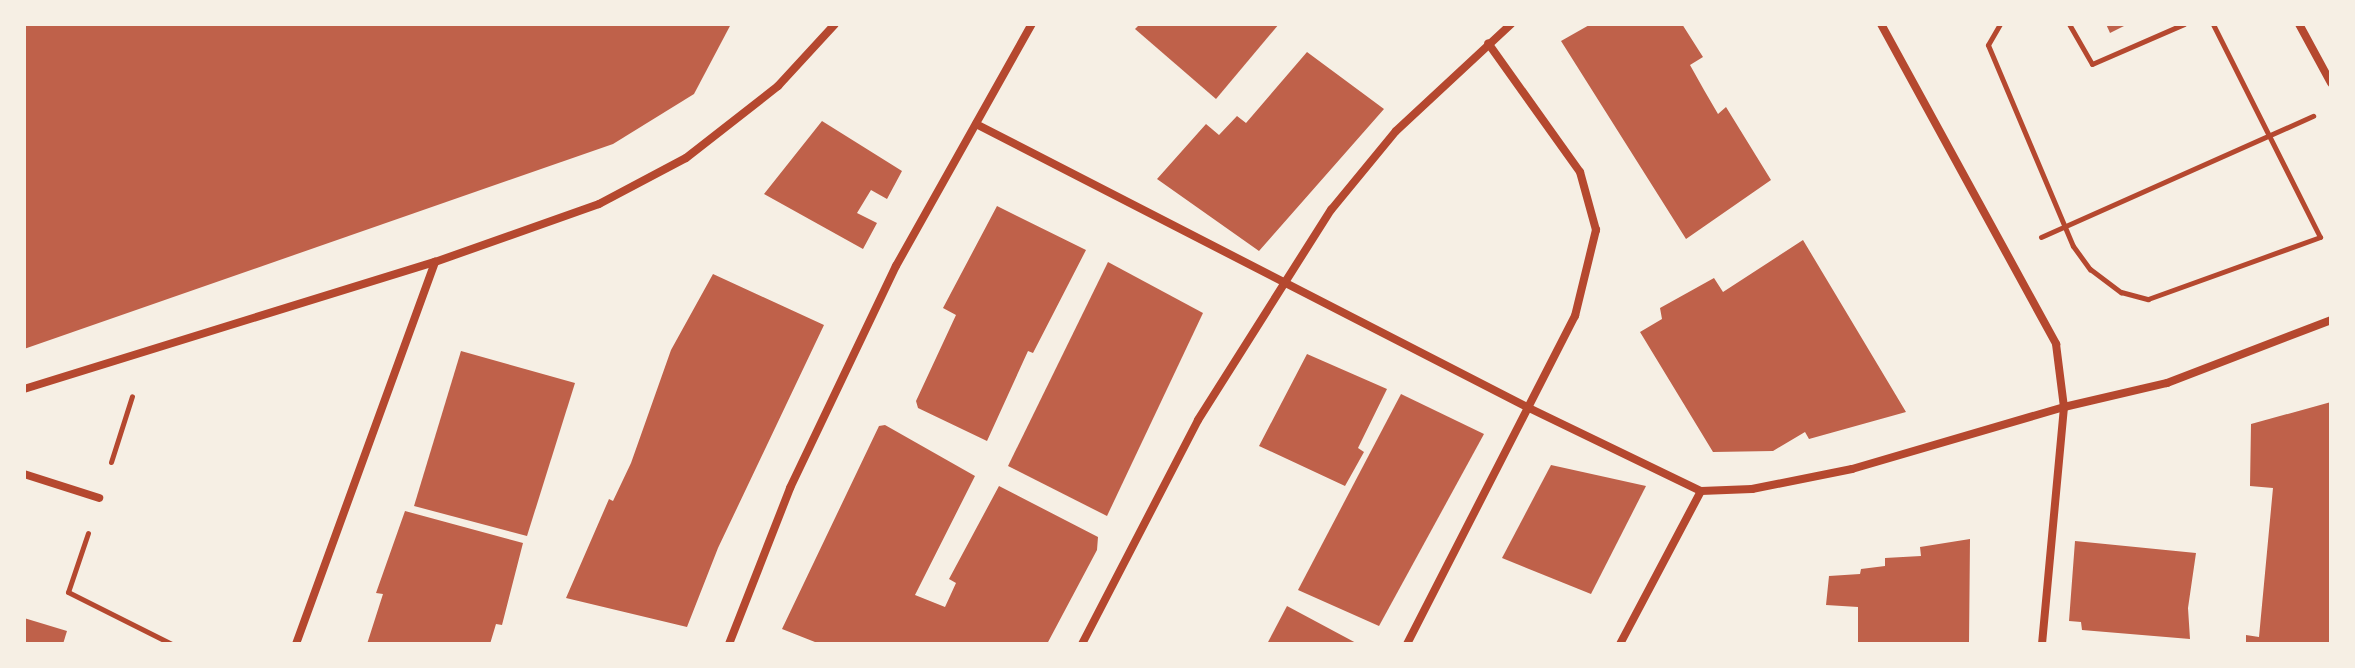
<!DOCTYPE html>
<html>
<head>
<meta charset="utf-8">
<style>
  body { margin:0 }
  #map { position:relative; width:2355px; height:668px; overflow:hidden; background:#f6efe4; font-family:"Space Grotesk",sans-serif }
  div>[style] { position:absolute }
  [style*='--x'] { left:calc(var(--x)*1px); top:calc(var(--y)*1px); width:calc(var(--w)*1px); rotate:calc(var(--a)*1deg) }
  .building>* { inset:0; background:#bf614a }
  .path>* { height:5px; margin:-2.5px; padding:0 2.5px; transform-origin:2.5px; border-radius:2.5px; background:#b5482f }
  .minor>* { height:8px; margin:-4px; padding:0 4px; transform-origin:4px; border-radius:4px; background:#b5482f }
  span { translate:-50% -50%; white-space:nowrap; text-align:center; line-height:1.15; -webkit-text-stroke:6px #f6efe4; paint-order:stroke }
  .frame { position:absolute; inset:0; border:26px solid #f6efe4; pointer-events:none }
</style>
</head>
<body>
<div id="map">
  <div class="building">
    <i style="clip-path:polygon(24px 24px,731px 24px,694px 94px,613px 144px,24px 349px)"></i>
    <i style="clip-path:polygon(1140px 24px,1279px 24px,1216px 99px,1135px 29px)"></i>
    <i style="clip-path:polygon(1591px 24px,1682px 24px,1703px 57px,1690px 65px,1704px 90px,1718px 114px,1726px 107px,1771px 180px,1686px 239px,1561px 41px)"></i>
    <i style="clip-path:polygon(2106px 24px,2128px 24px,2110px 33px)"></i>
    <i style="clip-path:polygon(1307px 52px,1384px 109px,1259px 251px,1157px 179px,1206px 124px,1219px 135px,1237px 116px,1246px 123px)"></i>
    <i style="clip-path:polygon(822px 121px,902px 171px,887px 199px,871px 190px,857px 213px,877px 223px,863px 249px,764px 194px)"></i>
    <i style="clip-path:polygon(997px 206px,1086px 250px,1033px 353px,1028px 351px,987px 441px,918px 408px,916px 401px,956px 315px,943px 308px)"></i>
    <i style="clip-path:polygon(1803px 240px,1906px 412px,1809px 439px,1805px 432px,1773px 451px,1713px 452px,1640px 332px,1662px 319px,1660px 308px,1714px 278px,1723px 292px)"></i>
    <i style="clip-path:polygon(1108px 262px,1203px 313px,1107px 516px,1008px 466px)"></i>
    <i style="clip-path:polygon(713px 274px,824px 325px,718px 548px,687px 627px,566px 598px,609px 499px,613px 501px,631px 463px,671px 350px)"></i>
    <i style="clip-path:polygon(461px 351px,575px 383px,527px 536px,414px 506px)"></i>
    <i style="clip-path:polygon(1307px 354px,1387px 389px,1358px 448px,1364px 452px,1345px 486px,1259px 446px)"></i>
    <i style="clip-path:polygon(1401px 394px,1484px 434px,1379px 626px,1298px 590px)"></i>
    <i style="clip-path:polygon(2331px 402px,2331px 644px,2246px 644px,2246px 635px,2259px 637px,2273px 488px,2250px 486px,2251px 424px)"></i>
    <i style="clip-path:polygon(885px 425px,975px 476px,915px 595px,945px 607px,956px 583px,949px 579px,999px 486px,1098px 537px,1097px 550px,1047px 644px,820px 644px,782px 629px,879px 426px)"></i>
    <i style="clip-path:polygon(1551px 465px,1646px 486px,1591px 594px,1502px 558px)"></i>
    <i style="clip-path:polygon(405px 511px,523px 543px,502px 625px,496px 624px,490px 644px,367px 644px,383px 594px,376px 593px)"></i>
    <i style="clip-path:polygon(1970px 539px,1969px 644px,1858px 644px,1858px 607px,1826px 605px,1829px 576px,1860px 574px,1861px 569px,1885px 566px,1885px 558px,1921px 556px,1920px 547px)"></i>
    <i style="clip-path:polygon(2075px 541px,2196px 553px,2188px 608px,2190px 639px,2082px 630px,2081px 622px,2069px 621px)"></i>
    <i style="clip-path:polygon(1287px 606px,1358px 644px,1267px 644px)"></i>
    <i style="clip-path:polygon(24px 618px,67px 631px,63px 644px,24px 644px)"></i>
  </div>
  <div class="path">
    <i style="--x:2000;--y:24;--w:24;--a:120"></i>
    <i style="--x:1988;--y:45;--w:218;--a:67.1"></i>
    <i style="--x:2073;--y:246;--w:29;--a:54"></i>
    <i style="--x:2090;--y:269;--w:39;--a:37"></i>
    <i style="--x:2121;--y:292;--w:28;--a:15"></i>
    <i style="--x:2148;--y:299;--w:183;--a:-19.8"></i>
    <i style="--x:2320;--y:237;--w:238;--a:-116.7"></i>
    <i style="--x:2069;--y:24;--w:46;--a:60.1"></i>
    <i style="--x:2092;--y:64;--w:100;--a:-23.5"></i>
    <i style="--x:2041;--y:237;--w:298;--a:-24"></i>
    <i style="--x:111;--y:462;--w:69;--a:-72.3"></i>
    <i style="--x:88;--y:533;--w:62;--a:108.7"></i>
    <i style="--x:68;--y:592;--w:116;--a:26.6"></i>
  </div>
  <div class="minor">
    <i style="--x:1881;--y:24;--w:365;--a:61.3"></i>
    <i style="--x:2056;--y:344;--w:64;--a:82.8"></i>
    <i style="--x:2064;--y:407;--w:238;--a:95.3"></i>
    <i style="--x:2299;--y:24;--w:67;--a:61.5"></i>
    <i style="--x:976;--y:124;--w:622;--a:27.18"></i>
    <i style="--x:1529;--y:408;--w:191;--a:25.8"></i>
    <i style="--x:24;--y:389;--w:430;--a:-17.2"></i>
    <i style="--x:435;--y:262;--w:174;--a:-19.5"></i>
    <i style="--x:599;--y:204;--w:98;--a:-27.9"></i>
    <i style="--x:686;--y:158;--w:117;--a:-38"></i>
    <i style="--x:778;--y:86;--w:84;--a:-47.4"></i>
    <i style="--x:24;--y:474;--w:79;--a:17.7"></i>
    <i style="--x:296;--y:644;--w:407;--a:-70"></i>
    <i style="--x:729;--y:644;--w:168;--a:-68.6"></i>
    <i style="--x:790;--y:488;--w:246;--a:-64.5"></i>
    <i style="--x:896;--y:266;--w:278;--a:-60.7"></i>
    <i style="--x:1082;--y:644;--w:252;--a:-62.6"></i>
    <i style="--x:1198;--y:420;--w:249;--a:-57.7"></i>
    <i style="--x:1331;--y:210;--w:102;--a:-50.6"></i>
    <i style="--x:1396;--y:131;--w:157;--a:-42.9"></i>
    <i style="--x:1407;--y:644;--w:369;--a:-62.9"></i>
    <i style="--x:1575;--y:316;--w:89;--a:-76.3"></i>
    <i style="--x:1596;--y:230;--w:60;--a:-105.4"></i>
    <i style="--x:1580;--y:172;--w:158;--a:-125.5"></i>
    <i style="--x:1620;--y:644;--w:173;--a:-62.1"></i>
    <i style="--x:1701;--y:491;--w:51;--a:-2.2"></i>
    <i style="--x:1752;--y:489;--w:102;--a:-11.3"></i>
    <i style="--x:1852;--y:469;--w:221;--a:-16.3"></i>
    <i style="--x:2064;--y:407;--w:106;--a:-13.1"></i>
    <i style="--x:2167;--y:383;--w:176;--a:-21"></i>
  </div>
  <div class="frame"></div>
</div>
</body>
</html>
